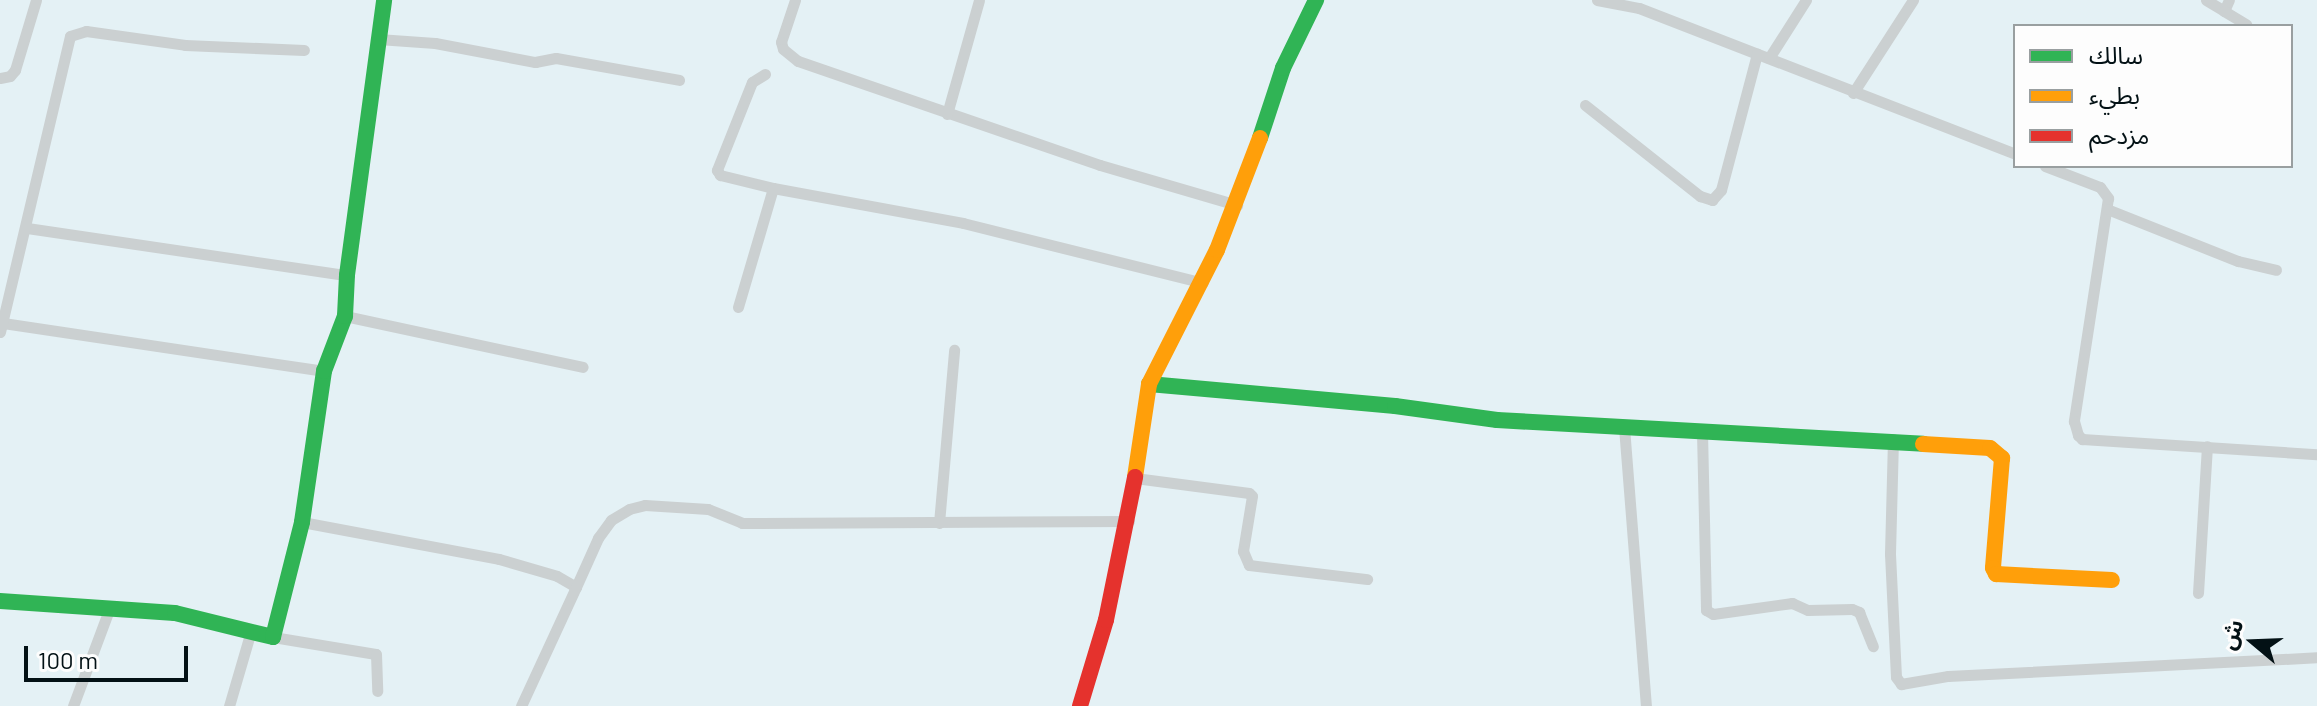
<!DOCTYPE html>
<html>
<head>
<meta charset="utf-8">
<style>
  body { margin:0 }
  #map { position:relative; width:2317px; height:706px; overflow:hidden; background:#e4f1f5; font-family:Barlow,"Noto Sans Arabic",sans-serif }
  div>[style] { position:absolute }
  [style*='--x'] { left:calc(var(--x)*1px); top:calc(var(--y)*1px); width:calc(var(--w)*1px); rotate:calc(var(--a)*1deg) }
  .street>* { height:11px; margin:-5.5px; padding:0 5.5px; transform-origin:5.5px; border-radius:5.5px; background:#cbd0d1 }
  .fast>* { height:16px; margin:-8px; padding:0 8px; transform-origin:8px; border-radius:8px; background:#30b455 }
  .slow>* { height:16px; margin:-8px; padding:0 8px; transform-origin:8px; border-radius:8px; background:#ff9f0a }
  .jam>* { height:16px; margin:-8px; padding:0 8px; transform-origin:8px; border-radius:8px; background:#e5322d }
  span { translate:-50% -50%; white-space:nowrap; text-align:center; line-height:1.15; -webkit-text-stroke:6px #fdfdfd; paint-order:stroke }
  .legend { position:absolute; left:2013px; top:24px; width:280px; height:144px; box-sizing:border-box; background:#fdfdfd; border:2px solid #999fa0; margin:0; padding:10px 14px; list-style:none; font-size:24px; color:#031115 }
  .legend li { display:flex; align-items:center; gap:16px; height:40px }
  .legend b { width:40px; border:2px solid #999fa0 }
  .north { position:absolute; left:2213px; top:602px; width:80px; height:80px; -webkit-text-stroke:6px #fdfdfd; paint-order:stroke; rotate:289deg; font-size:22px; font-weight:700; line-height:32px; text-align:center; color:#031115 }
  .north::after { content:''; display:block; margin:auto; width:28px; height:36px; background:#031115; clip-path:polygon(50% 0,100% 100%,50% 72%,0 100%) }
  .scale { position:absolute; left:24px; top:646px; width:164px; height:36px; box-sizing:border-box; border:4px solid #031115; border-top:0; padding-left:10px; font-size:24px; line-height:28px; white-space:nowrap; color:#031115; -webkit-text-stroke:6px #fdfdfd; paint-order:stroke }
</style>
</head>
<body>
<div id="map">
  <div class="street">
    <i style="--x:795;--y:0;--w:44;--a:108.4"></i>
    <i style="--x:781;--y:42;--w:7;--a:74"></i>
    <i style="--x:783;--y:49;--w:19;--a:39"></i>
    <i style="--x:798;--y:61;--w:319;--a:19"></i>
    <i style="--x:1100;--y:165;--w:143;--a:16.3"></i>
    <i style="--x:1597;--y:0;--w:43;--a:10.8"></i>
    <i style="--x:1639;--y:8;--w:403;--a:21.2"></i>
    <i style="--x:2206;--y:0;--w:21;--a:31"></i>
    <i style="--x:2224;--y:11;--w:12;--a:-66"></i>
    <i style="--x:2224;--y:11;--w:26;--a:31"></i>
    <i style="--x:378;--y:39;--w:57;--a:4"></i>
    <i style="--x:435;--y:43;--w:102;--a:10.8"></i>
    <i style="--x:535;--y:62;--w:21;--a:-11"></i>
    <i style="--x:556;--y:58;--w:125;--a:10.1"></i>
    <i style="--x:1769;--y:58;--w:69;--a:-57.5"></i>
    <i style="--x:765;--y:74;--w:15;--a:148"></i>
    <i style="--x:752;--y:82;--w:95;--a:111.7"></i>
    <i style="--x:717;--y:170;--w:6;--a:59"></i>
    <i style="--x:720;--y:175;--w:55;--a:13.8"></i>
    <i style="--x:0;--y:78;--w:10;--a:-11"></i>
    <i style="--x:10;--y:76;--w:8;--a:-50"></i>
    <i style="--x:15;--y:70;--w:73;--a:-73.3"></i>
    <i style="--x:1853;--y:93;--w:111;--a:-57.2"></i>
    <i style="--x:1585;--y:105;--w:147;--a:38.4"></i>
    <i style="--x:1700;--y:196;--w:13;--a:18"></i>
    <i style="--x:1712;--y:200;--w:13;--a:-48"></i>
    <i style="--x:1721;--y:190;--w:141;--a:-75.2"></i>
    <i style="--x:947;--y:114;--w:118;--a:-74.3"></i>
    <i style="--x:2045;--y:166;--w:59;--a:20.9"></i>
    <i style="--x:2100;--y:187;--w:14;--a:54"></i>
    <i style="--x:2108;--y:198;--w:226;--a:98.7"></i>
    <i style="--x:2074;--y:421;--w:15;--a:74"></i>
    <i style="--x:2078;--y:435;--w:6;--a:45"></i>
    <i style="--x:2082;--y:439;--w:235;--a:3.7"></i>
    <i style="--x:2107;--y:209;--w:141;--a:21.7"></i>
    <i style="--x:2238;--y:261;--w:39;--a:13"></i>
    <i style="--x:27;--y:228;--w:323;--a:8.4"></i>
    <i style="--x:738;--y:307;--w:124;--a:-73.6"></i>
    <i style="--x:773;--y:188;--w:193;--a:10.4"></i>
    <i style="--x:963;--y:223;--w:247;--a:14"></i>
    <i style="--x:345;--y:316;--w:243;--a:12.1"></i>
    <i style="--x:3;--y:323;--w:325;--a:8.5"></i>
    <i style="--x:0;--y:332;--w:304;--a:-76.7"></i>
    <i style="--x:70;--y:36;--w:17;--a:-17"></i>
    <i style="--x:86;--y:31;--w:100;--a:8"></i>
    <i style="--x:185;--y:45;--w:119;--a:2.4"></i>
    <i style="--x:1624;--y:427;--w:280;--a:85.5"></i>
    <i style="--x:1702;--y:432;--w:178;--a:88.7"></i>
    <i style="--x:1706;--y:610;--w:8;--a:30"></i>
    <i style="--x:1713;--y:614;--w:80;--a:-7.9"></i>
    <i style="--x:1792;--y:603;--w:17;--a:24"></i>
    <i style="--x:1808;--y:610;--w:44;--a:-1.3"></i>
    <i style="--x:1852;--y:609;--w:8;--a:23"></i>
    <i style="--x:1859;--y:612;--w:37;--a:68"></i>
    <i style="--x:1893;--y:439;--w:115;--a:91.5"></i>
    <i style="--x:1890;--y:554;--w:123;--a:87.2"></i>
    <i style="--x:1896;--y:677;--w:9;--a:54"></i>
    <i style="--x:1901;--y:684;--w:48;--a:-9.7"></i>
    <i style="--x:1948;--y:676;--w:369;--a:-2.9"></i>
    <i style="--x:1135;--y:478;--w:115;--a:7.5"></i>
    <i style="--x:1249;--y:493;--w:4;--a:45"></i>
    <i style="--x:1252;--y:496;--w:56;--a:99.3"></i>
    <i style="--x:1243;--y:551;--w:15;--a:67"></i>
    <i style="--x:1249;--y:565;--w:119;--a:6.8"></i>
    <i style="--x:302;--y:522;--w:200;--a:10.6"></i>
    <i style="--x:499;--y:559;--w:60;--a:16.3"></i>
    <i style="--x:557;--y:576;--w:22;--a:30"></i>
    <i style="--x:576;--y:587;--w:131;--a:114.8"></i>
    <i style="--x:939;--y:523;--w:174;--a:-85"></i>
    <i style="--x:576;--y:587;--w:54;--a:-65.8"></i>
    <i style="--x:598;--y:538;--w:22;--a:-54"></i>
    <i style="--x:611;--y:520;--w:21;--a:-31"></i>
    <i style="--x:629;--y:509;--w:16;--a:-14"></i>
    <i style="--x:645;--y:505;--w:63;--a:3.6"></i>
    <i style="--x:708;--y:509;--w:37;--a:22"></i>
    <i style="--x:742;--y:523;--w:387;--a:-0.3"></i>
    <i style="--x:2198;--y:593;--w:147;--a:-86.5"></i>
    <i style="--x:273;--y:637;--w:104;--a:9.4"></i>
    <i style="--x:376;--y:654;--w:37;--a:88"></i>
    <i style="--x:73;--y:706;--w:106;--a:-69.5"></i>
    <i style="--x:229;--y:706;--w:75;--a:-73.7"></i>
  </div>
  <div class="fast">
    <i style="--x:1260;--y:138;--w:74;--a:-71.8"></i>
    <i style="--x:1283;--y:68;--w:76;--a:-64.1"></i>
    <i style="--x:1149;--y:384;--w:247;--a:5.1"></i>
    <i style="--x:1395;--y:406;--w:103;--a:7.8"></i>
    <i style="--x:1497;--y:420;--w:427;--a:3.2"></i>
    <i style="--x:0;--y:601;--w:175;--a:3.9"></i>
    <i style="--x:175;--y:613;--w:101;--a:13.8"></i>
    <i style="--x:273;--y:637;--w:119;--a:-75.8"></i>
    <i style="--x:302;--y:522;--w:153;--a:-81.7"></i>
    <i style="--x:324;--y:371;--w:59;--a:-69.1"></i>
    <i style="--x:345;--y:316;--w:41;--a:-87.2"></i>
    <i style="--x:347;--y:275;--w:277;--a:-82.3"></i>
  </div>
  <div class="slow">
    <i style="--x:1923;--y:444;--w:67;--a:3.4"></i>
    <i style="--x:1990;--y:448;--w:16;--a:40"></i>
    <i style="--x:2002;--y:458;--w:110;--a:94.7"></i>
    <i style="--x:1993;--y:568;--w:7;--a:63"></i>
    <i style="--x:1996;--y:574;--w:116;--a:3"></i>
    <i style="--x:1135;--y:477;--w:94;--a:-81.4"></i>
    <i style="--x:1149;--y:384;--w:150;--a:-63.1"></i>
    <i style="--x:1217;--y:250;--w:120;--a:-69"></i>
  </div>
  <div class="jam">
    <i style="--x:1080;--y:706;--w:90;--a:-73.2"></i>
    <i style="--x:1106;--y:620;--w:146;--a:-78.5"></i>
  </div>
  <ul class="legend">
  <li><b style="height:10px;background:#30b455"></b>سالك</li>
  <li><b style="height:10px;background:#ff9f0a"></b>بطيء</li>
  <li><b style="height:10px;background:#e5322d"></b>مزدحم</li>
  </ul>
  <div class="north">ش</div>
  <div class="scale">100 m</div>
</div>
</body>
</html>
